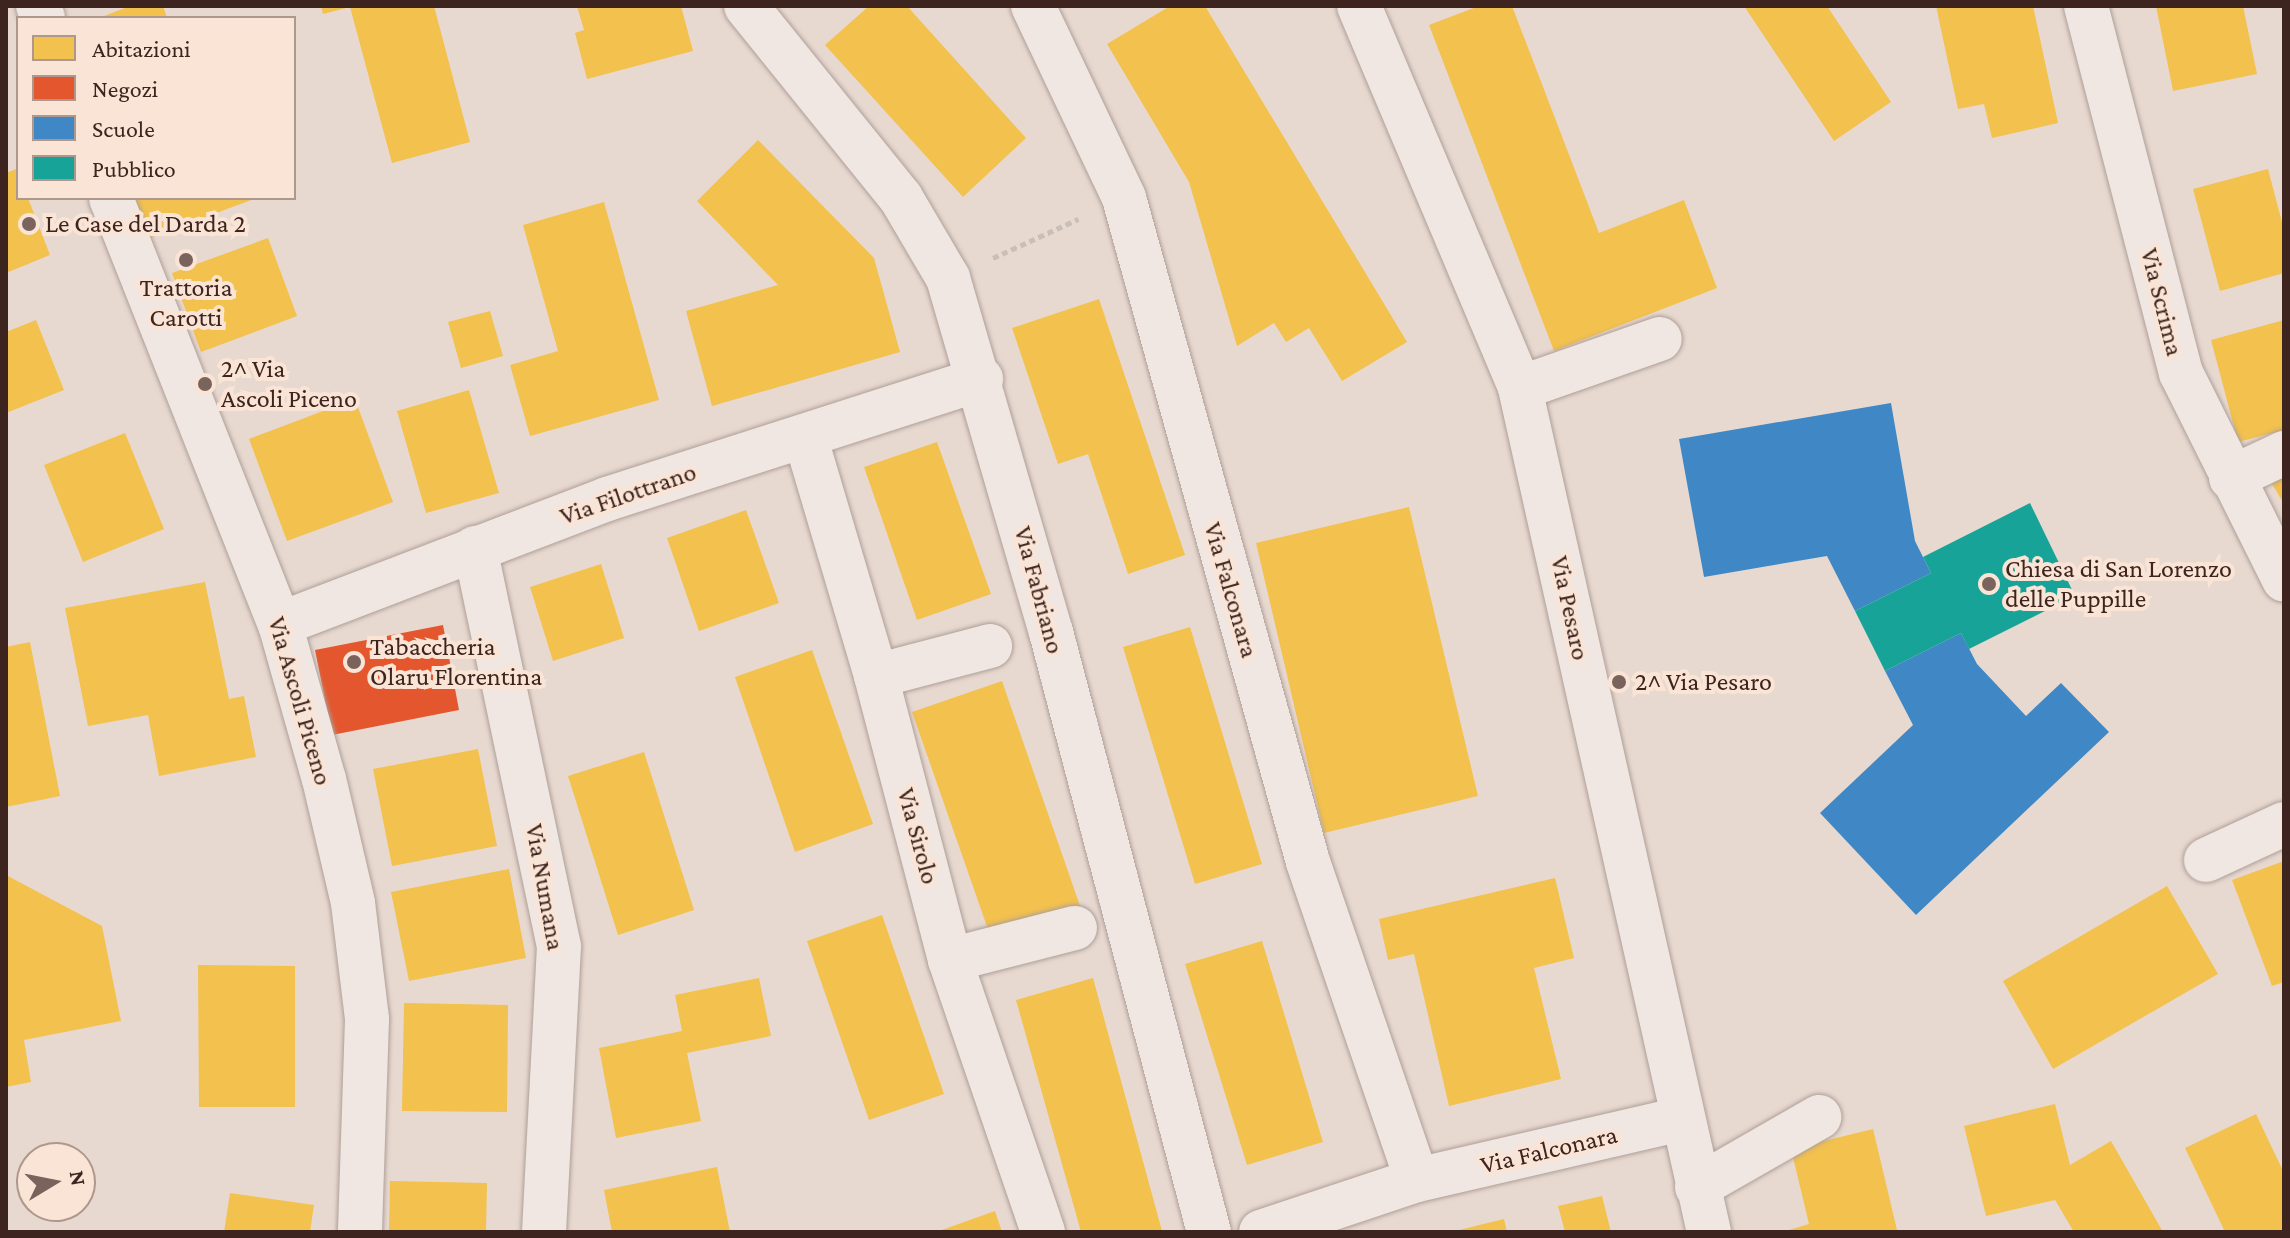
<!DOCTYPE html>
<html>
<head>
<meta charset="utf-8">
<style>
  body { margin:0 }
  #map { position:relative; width:2290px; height:1238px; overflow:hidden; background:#e8d9d0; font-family:"Crimson Pro",serif }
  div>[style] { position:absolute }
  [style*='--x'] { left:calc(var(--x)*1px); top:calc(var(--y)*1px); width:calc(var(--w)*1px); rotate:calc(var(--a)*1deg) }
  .homes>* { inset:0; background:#f2c14e }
  .shops>* { inset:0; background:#e4572e }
  .schools>* { inset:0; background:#3f88c5 }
  .public>* { inset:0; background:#17a398 }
  .path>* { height:5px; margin-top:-2.5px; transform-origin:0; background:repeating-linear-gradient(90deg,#c9beb8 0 6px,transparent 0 10px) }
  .roads { filter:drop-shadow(0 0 2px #ae9f98) drop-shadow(0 0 2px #ae9f98) }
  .minor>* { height:44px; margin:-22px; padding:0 22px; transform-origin:22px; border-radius:22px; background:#f0e7e2 }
  .dots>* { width:22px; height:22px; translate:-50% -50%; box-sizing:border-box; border:4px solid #f9e4d6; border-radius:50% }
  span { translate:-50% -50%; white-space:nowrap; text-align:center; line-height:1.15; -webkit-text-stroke:8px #f9e4d6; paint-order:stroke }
  .poi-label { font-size:26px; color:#3e241e }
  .left { translate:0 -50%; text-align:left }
  .street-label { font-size:26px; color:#3e241e }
  .frame { position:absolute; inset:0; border:8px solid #3e241e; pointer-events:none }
  .legend { position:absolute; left:16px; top:16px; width:280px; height:184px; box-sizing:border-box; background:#f9e4d6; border:2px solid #ae978c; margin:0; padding:10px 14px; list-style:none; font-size:24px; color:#3e241e }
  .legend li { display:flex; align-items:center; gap:16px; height:40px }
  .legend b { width:40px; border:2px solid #ae978c }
  .north { position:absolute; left:16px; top:1142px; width:80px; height:80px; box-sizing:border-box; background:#f9e4d6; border:2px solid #ae978c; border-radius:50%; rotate:80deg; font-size:22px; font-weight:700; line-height:32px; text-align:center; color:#3e241e }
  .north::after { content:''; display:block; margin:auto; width:28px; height:36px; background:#7a635c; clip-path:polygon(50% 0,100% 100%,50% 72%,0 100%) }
</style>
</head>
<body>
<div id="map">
  <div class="homes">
    <i style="clip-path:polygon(130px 6px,163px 6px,167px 18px,99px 18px)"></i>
    <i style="clip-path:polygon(321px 6px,434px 6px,470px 142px,392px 163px,350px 7px,323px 14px)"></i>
    <i style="clip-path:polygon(577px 6px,681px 6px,693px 51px,587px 79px,575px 33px,584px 30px)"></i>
    <i style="clip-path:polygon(869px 6px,907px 6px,1026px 138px,963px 197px,825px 45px)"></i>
    <i style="clip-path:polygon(1170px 6px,1205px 6px,1407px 342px,1342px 381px,1309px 328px,1286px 342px,1274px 323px,1237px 346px,1189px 182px,1107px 44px)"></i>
    <i style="clip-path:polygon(1479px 6px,1512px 6px,1599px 233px,1684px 200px,1717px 288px,1554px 351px,1429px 25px)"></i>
    <i style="clip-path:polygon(1744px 6px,1827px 6px,1891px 102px,1834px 141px)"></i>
    <i style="clip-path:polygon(1936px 6px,2033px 6px,2058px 123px,1992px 138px,1984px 104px,1958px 109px)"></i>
    <i style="clip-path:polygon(2156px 6px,2243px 6px,2257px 74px,2173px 91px)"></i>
    <i style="clip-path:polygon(758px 140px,874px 258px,900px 352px,712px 406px,686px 311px,778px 285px,697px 201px)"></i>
    <i style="clip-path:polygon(16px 169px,18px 198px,28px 198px,50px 255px,6px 273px,6px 173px)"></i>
    <i style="clip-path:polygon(2268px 169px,2284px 230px,2284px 273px,2220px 291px,2193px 189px)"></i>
    <i style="clip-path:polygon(125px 198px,257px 198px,141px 241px)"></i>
    <i style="clip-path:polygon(604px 202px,659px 400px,530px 436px,510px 365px,558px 351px,523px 225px)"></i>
    <i style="clip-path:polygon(268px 238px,297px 316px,201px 352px,172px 273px)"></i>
    <i style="clip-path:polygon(1099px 299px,1185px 555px,1128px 574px,1088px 454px,1058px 464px,1012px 328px)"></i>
    <i style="clip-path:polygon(490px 311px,503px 356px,461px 368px,448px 322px)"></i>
    <i style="clip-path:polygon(36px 320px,64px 390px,6px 413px,6px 332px)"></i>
    <i style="clip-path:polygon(2284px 320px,2284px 430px,2238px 442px,2211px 340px)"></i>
    <i style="clip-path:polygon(469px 390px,499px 493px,426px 513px,397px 411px)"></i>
    <i style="clip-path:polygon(355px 399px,393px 502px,287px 541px,249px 439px)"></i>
    <i style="clip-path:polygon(125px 433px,164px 529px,83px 562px,44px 465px)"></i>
    <i style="clip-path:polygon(937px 442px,991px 594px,917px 620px,864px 467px)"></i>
    <i style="clip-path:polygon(2284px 475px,2284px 504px,2271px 482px)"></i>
    <i style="clip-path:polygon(1409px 507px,1478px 796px,1324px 833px,1256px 543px)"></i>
    <i style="clip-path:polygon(746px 510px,779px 603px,699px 631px,667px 538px)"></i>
    <i style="clip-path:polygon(601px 564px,624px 638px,553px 661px,530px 587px)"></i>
    <i style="clip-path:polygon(205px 582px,229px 699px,244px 696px,256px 757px,159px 776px,148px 715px,88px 726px,65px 608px)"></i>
    <i style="clip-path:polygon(1190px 627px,1262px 864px,1195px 884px,1123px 647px)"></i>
    <i style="clip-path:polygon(30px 642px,60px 796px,6px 807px,6px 647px)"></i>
    <i style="clip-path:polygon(812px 650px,873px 824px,795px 852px,735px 677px)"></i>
    <i style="clip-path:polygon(1002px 681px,1080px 906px,991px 938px,912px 712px)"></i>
    <i style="clip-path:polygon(478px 749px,497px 846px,392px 866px,373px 769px)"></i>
    <i style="clip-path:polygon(644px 752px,694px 910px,618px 935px,568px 776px)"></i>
    <i style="clip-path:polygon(2284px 861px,2284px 982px,2272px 986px,2232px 880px)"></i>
    <i style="clip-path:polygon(509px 869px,526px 958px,409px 981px,391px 892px)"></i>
    <i style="clip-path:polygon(6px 875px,102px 926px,121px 1021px,24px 1040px,31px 1082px,6px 1087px)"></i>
    <i style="clip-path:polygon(1555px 878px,1574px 958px,1534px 968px,1561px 1079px,1449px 1106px,1414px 954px,1388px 960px,1379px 919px)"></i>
    <i style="clip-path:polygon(2167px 886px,2218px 974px,2053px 1069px,2003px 981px)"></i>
    <i style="clip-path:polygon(882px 915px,944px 1094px,869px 1120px,807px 941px)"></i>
    <i style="clip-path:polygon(1262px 941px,1323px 1142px,1247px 1165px,1185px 964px)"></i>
    <i style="clip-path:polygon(198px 965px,295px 966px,295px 1107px,199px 1107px)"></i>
    <i style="clip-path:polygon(759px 978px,771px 1036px,687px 1053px,701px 1121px,616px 1138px,599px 1048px,682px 1031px,675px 995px)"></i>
    <i style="clip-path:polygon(1093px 978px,1162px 1231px,1159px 1232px,1081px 1232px,1016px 1000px)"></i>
    <i style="clip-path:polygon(404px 1003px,508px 1005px,507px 1112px,402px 1111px)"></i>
    <i style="clip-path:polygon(2055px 1104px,2070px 1165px,2111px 1141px,2163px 1232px,2074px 1232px,2055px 1200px,1986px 1216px,1964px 1126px)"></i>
    <i style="clip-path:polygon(2256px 1114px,2284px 1173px,2284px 1232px,2225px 1232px,2185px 1148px)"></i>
    <i style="clip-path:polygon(1873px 1129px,1897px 1230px,1782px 1232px,1809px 1224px,1791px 1149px)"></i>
    <i style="clip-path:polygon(717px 1167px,730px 1232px,612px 1232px,604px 1190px)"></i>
    <i style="clip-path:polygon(390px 1181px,487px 1183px,486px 1232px,389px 1232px)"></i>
    <i style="clip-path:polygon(230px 1193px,314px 1205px,310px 1232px,224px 1232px)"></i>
    <i style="clip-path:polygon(1602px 1196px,1611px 1232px,1565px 1232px,1558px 1206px)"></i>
    <i style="clip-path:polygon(995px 1211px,1002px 1232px,936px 1232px)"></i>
    <i style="clip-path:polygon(1504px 1219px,1507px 1232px,1455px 1232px,1455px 1231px)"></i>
  </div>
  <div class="shops">
    <i style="clip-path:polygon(443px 625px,459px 710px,332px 735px,315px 650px)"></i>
  </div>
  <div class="schools">
    <i style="clip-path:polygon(1891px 403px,1915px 541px,1931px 573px,1855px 611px,1827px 556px,1704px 577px,1679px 439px)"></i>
    <i style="clip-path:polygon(1961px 633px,1977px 664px,2026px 716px,2061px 683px,2109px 732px,1916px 915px,1820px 813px,1913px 725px,1885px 671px)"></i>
  </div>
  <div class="public">
    <i style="clip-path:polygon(2030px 503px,2075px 596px,1969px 649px,1961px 633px,1885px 671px,1855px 611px,1931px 573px,1923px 557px)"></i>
  </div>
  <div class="path">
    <i style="--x:993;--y:258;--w:94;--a:-24.6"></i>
  </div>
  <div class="roads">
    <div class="minor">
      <i style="--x:38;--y:6;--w:13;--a:67"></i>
      <i style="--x:746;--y:6;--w:247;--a:51.1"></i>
      <i style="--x:901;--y:198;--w:93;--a:59.6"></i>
      <i style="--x:948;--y:278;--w:369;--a:73.8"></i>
      <i style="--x:1051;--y:632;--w:620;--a:75.25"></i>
      <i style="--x:1033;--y:6;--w:212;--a:64.6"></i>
      <i style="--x:1124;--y:198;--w:689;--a:74.51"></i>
      <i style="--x:1308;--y:862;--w:336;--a:71.1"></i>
      <i style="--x:1359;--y:6;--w:415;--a:67.1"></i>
      <i style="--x:1520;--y:388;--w:865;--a:77.38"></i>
      <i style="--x:2086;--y:6;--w:379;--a:75.5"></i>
      <i style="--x:2181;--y:373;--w:231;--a:63.5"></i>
      <i style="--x:111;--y:198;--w:458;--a:68.4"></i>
      <i style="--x:280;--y:624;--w:161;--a:74.2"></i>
      <i style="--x:324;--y:779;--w:127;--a:76.8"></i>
      <i style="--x:353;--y:903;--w:117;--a:83.1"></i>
      <i style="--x:367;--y:1019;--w:213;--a:91.9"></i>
      <i style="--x:1520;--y:388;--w:148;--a:-19.3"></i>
      <i style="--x:805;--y:436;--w:250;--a:73.5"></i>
      <i style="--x:876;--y:676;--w:293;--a:75.4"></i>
      <i style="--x:950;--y:960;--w:287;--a:71.1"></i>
      <i style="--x:2231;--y:478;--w:59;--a:-25.3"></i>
      <i style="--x:475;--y:548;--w:407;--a:78.1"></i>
      <i style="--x:559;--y:946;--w:286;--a:93"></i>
      <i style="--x:280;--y:624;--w:350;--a:-20.9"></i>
      <i style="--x:607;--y:499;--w:393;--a:-17.8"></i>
      <i style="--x:876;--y:676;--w:118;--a:-14.7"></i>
      <i style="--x:2206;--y:860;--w:86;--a:-24.8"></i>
      <i style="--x:950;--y:960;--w:129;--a:-14.4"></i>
      <i style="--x:1697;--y:1187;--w:141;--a:-29.8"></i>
      <i style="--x:1261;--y:1232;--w:164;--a:-18.4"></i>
      <i style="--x:1417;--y:1180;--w:271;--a:-13"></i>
    </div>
  </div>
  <div class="dots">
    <i style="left:29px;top:224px;background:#7a635c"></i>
    <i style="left:186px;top:260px;background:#7a635c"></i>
    <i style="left:205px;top:384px;background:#7a635c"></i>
    <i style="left:1989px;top:584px;background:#7a635c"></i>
    <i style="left:354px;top:662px;background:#7a635c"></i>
    <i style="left:1619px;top:682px;background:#7a635c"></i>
  </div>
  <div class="poi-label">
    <span class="left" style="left:45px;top:224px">Le Case del Darda 2</span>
    <span style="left:186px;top:303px">Trattoria<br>Carotti</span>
    <span class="left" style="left:221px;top:384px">2^ Via<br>Ascoli Piceno</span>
    <span class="left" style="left:2005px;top:584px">Chiesa di San Lorenzo<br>delle Puppille</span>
    <span class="left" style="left:370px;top:662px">Tabaccheria<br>Olaru Florentina</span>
    <span class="left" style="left:1635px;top:682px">2^ Via Pesaro</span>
  </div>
  <div class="street-label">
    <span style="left:2162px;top:302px;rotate:76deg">Via Scrima</span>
    <span style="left:628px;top:494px;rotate:-19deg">Via Filottrano</span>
    <span style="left:1039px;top:590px;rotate:75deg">Via Fabriano</span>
    <span style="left:1231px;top:590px;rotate:74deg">Via Falconara</span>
    <span style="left:1570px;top:608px;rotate:78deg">Via Pesaro</span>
    <span style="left:300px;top:701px;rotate:74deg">Via Ascoli Piceno</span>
    <span style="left:918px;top:836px;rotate:75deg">Via Sirolo</span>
    <span style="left:545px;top:887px;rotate:80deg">Via Numana</span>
    <span style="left:1549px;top:1150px;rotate:-13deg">Via Falconara</span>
  </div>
  <div class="frame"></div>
  <ul class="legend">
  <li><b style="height:22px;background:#f2c14e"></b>Abitazioni</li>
  <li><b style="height:22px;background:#e4572e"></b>Negozi</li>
  <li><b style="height:22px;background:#3f88c5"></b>Scuole</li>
  <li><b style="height:22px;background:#17a398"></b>Pubblico</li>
  </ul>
  <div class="north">N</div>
</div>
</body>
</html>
